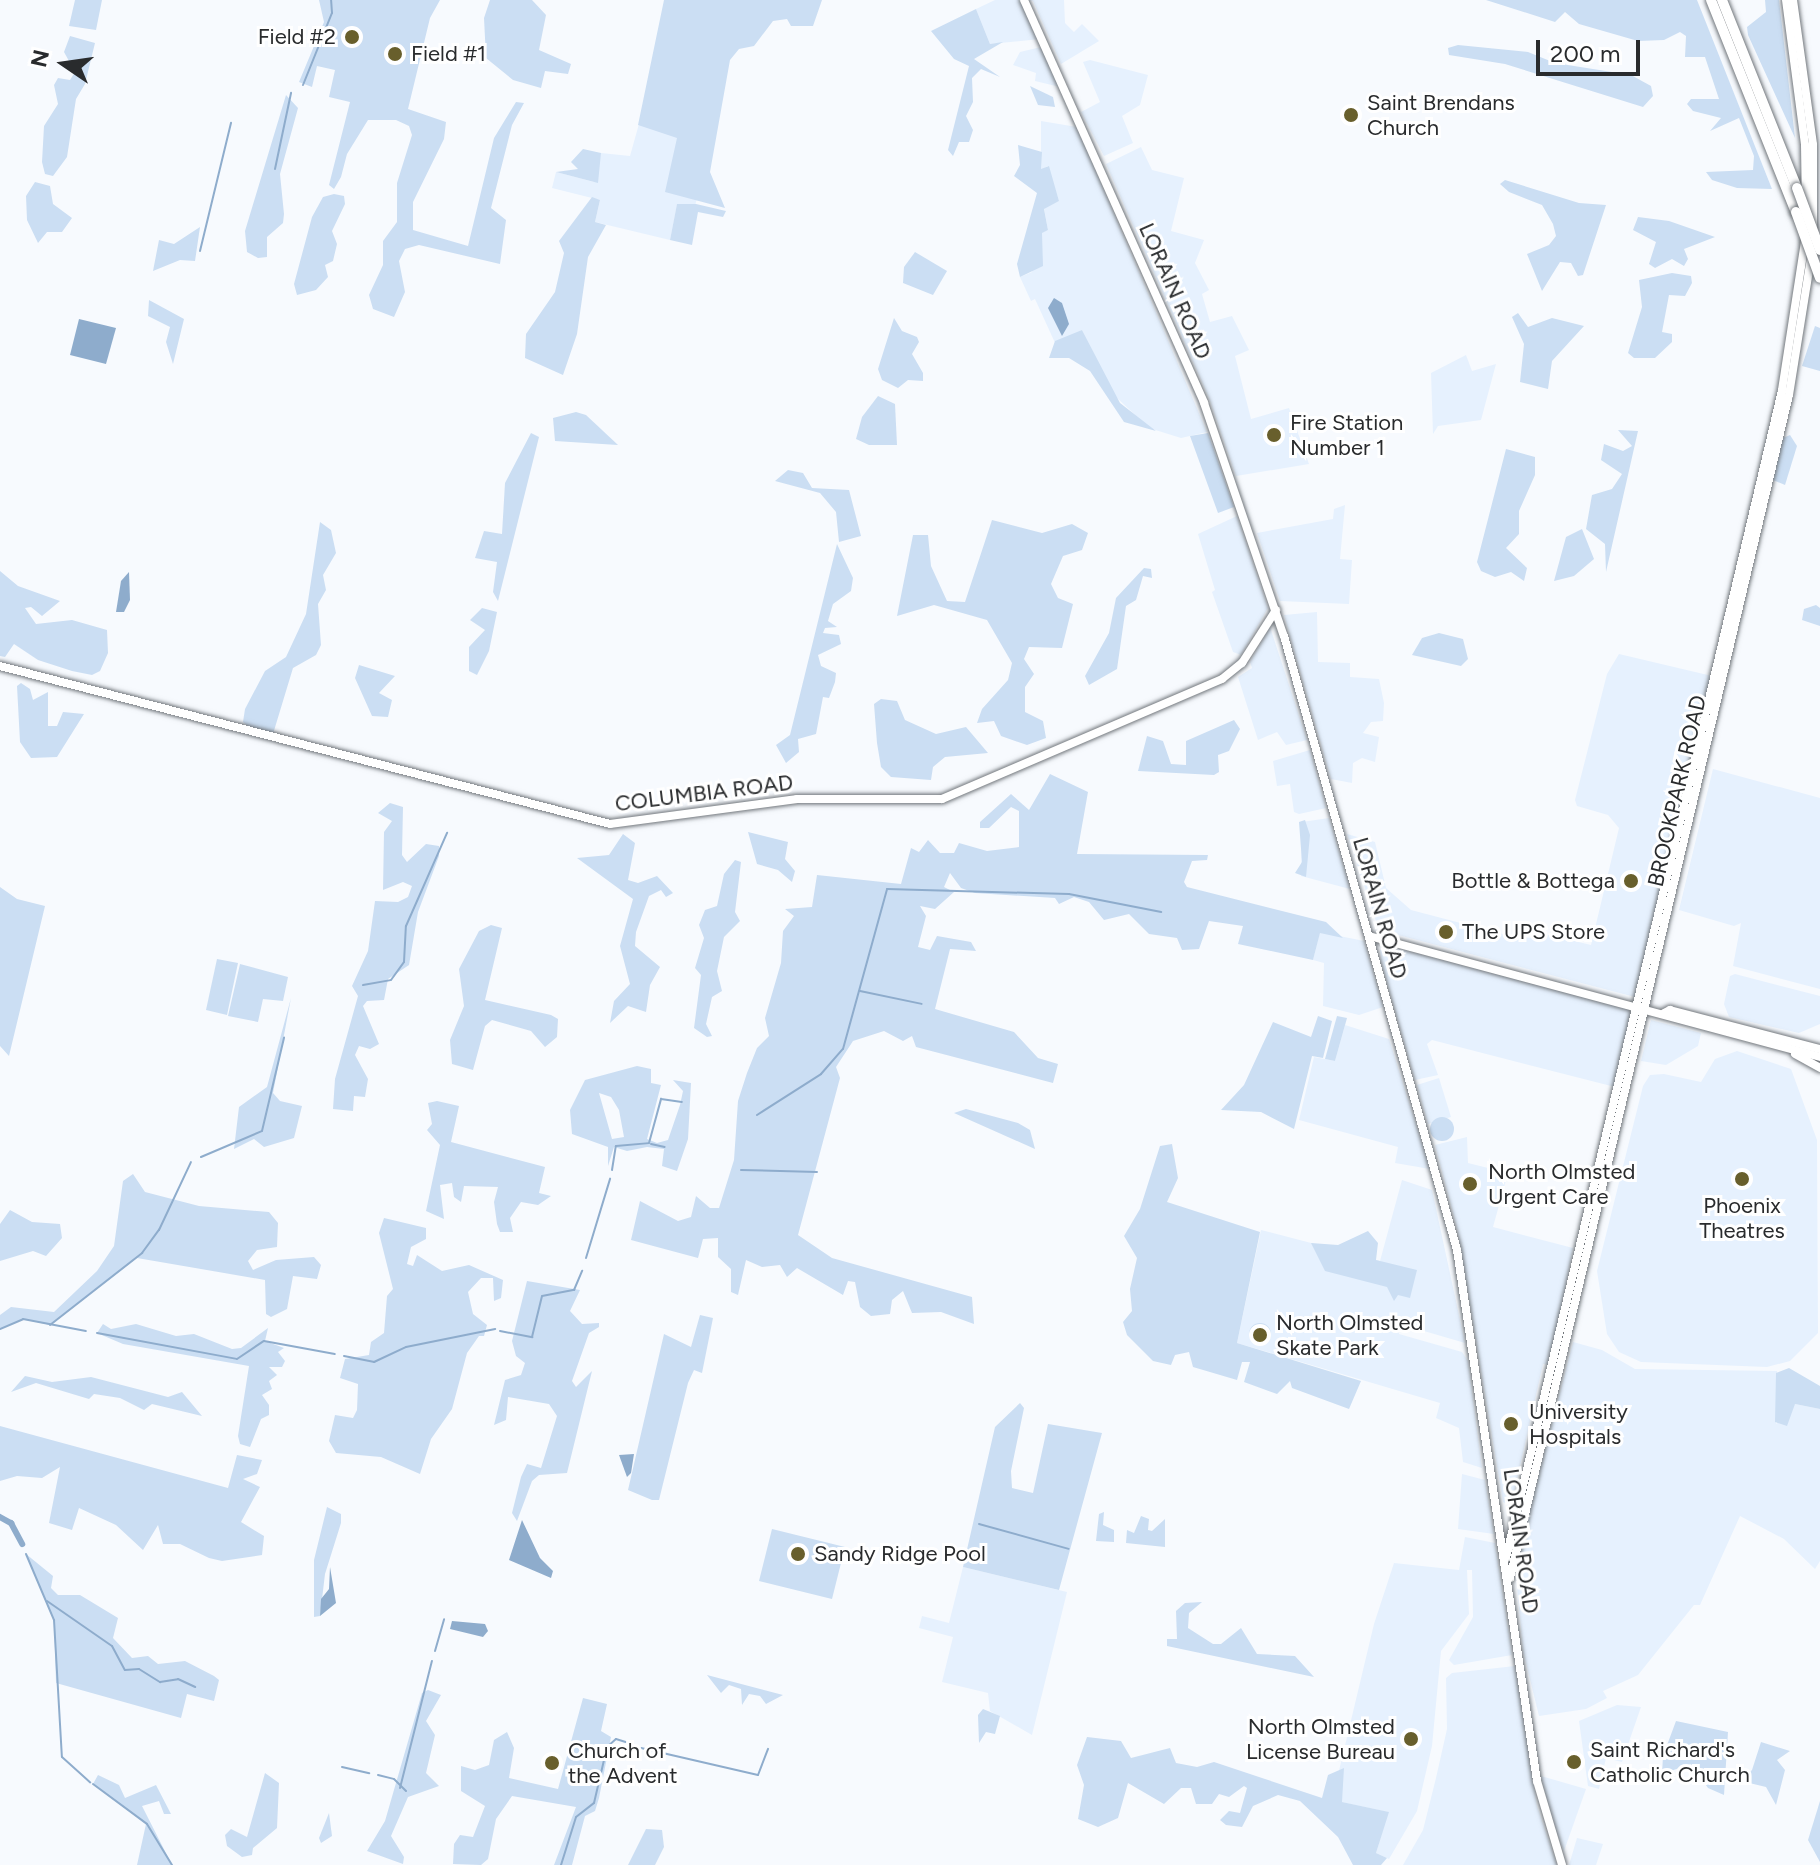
<!DOCTYPE html>
<html>
<head>
<meta charset="utf-8">
<style>
  body { margin:0 }
  #map { position:relative; width:1820px; height:1865px; overflow:hidden; background:#f7fafe; font-family:Figtree,sans-serif }
  div>[style] { position:absolute }
  [style*='--x'] { left:calc(var(--x)*1px); top:calc(var(--y)*1px); width:calc(var(--w)*1px); rotate:calc(var(--a)*1deg) }
  .built>* { inset:0; background:#e6f1fe }
  .green>* { inset:0; background:#cbdef3 }
  .round { border-radius:50% }
  .water>* { inset:0; background:#8eaccc }
  .stream>* { height:2px; margin:-1px; padding:0 1px; transform-origin:1px; border-radius:1px; background:#8eaccc }
  .river>* { height:6px; margin:-3px; padding:0 3px; transform-origin:3px; border-radius:3px; background:#8eaccc }
  .roads { filter:drop-shadow(0 0 2px #72777c) drop-shadow(0 0 2px #72777c) }
  .major>* { height:8px; margin:-4px; padding:0 4px; transform-origin:4px; border-radius:4px; background:#fff }
  .highway>* { height:10px; margin:-5px; padding:0 5px; transform-origin:5px; border-radius:5px; background:#fff }
  .bridges { filter:drop-shadow(0 0 2px #72777c) drop-shadow(0 0 2px #72777c) }
  .highway-bridge>* { height:10px; margin:-5px; padding:0 5px; transform-origin:5px; border-radius:5px; background:#fff }
  .dots>* { width:22px; height:22px; translate:-50% -50%; box-sizing:border-box; border:4px solid #fff; border-radius:50% }
  span { translate:-50% -50%; white-space:nowrap; text-align:center; line-height:1.15; -webkit-text-stroke:6px #fff; paint-order:stroke }
  .poi-label { font-size:22px; color:#292b2d }
  .right { translate:-100% -50%; text-align:right }
  .left { translate:0 -50%; text-align:left }
  .street-label { font-size:22px; color:#292b2d }
  .north { position:absolute; left:24px; top:24px; width:80px; height:80px; -webkit-text-stroke:6px #fff; paint-order:stroke; rotate:283deg; font-size:22px; font-weight:700; line-height:32px; text-align:center; color:#292b2d }
  .north::after { content:''; display:block; margin:auto; width:28px; height:36px; background:#292b2d; clip-path:polygon(50% 0,100% 100%,50% 72%,0 100%) }
  .scale { position:absolute; left:1536px; top:40px; width:104px; height:36px; box-sizing:border-box; border:4px solid #292b2d; border-top:0; padding-left:10px; font-size:24px; line-height:28px; white-space:nowrap; color:#292b2d; -webkit-text-stroke:6px #fff; paint-order:stroke }
</style>
</head>
<body>
<div id="map">
  <div class="built">
    <i style="clip-path:polygon(995px 0,1022px 0,1040px 39px,990px 44px,976px 9px)"></i>
    <i style="clip-path:polygon(1025px 0,1064px 0,1065px 23px,1074px 32px,1082px 24px,1099px 41px,1061px 64px,1033px 1px)"></i>
    <i style="clip-path:polygon(1041px 47px,1060px 87px,1035px 81px,1036px 73px,1013px 65px,1020px 52px)"></i>
    <i style="clip-path:polygon(1090px 60px,1148px 75px,1140px 105px,1122px 116px,1133px 143px,1104px 156px,1081px 112px,1100px 102px,1083px 62px)"></i>
    <i style="clip-path:polygon(644px 106px,715px 125px,695px 206px,677px 205px,670px 240px,595px 222px,600px 200px,552px 188px,556px 172px,594px 182px,601px 153px,630px 156px)"></i>
    <i style="clip-path:polygon(1041px 121px,1077px 127px,1207px 432px,1181px 438px,1149px 428px,1115px 396px,1082px 330px,1056px 345px,1035px 299px,1031px 301px,1020px 277px,1032px 272px,1042px 232px,1048px 230px,1044px 208px,1059px 201px,1048px 166px,1041px 170px)"></i>
    <i style="clip-path:polygon(1141px 147px,1152px 170px,1184px 178px,1171px 231px,1204px 240px,1195px 263px,1209px 290px,1202px 294px,1210px 322px,1232px 316px,1249px 350px,1235px 356px,1251px 419px,1289px 408px,1309px 464px,1236px 476px,1209px 398px,1106px 164px)"></i>
    <i style="clip-path:polygon(1466px 355px,1472px 371px,1496px 364px,1481px 420px,1438px 426px,1433px 434px,1431px 373px)"></i>
    <i style="clip-path:polygon(1345px 505px,1340px 559px,1352px 560px,1349px 604px,1280px 601px,1257px 533px,1333px 519px,1334px 509px)"></i>
    <i style="clip-path:polygon(1237px 516px,1268px 608px,1241px 655px,1233px 652px,1212px 592px,1215px 590px,1198px 534px)"></i>
    <i style="clip-path:polygon(1317px 612px,1318px 662px,1350px 663px,1350px 677px,1379px 679px,1384px 703px,1383px 721px,1371px 722px,1363px 733px,1379px 737px,1375px 762px,1362px 758px,1353px 763px,1352px 783px,1331px 779px,1284px 615px)"></i>
    <i style="clip-path:polygon(1270px 627px,1307px 740px,1286px 745px,1277px 732px,1258px 740px,1238px 677px,1252px 668px,1250px 662px)"></i>
    <i style="clip-path:polygon(1619px 654px,1712px 676px,1635px 997px,1379px 930px,1347px 834px,1375px 842px,1386px 888px,1411px 910px,1510px 936px,1531px 938px,1533px 931px,1591px 945px,1619px 828px,1608px 815px,1577px 806px,1575px 800px,1607px 674px)"></i>
    <i style="clip-path:polygon(1310px 750px,1326px 808px,1299px 814px,1294px 812px,1290px 784px,1277px 786px,1273px 761px)"></i>
    <i style="clip-path:polygon(1713px 769px,1820px 798px,1820px 989px,1733px 966px,1741px 923px,1734px 926px,1679px 910px)"></i>
    <i style="clip-path:polygon(1329px 818px,1350px 889px,1301px 876px,1302px 822px)"></i>
    <i style="clip-path:polygon(1320px 932px,1364px 941px,1383px 1007px,1359px 1015px,1323px 1006px,1324px 963px,1313px 960px)"></i>
    <i style="clip-path:polygon(1388px 946px,1628px 1008px,1633px 1016px,1615px 1087px,1432px 1040px,1427px 1044px,1438px 1075px,1415px 1080px,1381px 961px,1380px 950px)"></i>
    <i style="clip-path:polygon(1735px 974px,1820px 996px,1820px 1024px,1799px 1033px,1729px 1017px,1724px 1004px,1730px 976px)"></i>
    <i style="clip-path:polygon(1651px 1020px,1701px 1033px,1698px 1046px,1666px 1065px,1641px 1061px)"></i>
    <i style="clip-path:polygon(1345px 1025px,1389px 1039px,1430px 1169px,1395px 1163px,1398px 1147px,1299px 1120px,1314px 1057px,1335px 1061px)"></i>
    <i style="clip-path:polygon(1737px 1051px,1791px 1069px,1817px 1140px,1818px 1333px,1790px 1361px,1767px 1367px,1641px 1362px,1619px 1352px,1607px 1334px,1597px 1271px,1643px 1086px,1650px 1075px,1664px 1074px,1701px 1082px,1715px 1059px)"></i>
    <i style="clip-path:polygon(1439px 1078px,1451px 1117px,1428px 1124px,1417px 1085px)"></i>
    <i style="clip-path:polygon(1467px 1137px,1468px 1163px,1508px 1173px,1493px 1227px,1573px 1248px,1550px 1365px,1543px 1364px,1511px 1506px,1503px 1502px,1458px 1232px,1435px 1145px)"></i>
    <i style="clip-path:polygon(1402px 1180px,1432px 1190px,1465px 1343px,1400px 1324px,1399px 1334px,1462px 1352px,1468px 1361px,1482px 1468px,1463px 1462px,1459px 1428px,1436px 1418px,1440px 1403px,1237px 1343px,1261px 1230px,1380px 1261px)"></i>
    <i style="clip-path:polygon(1573px 1342px,1602px 1350px,1635px 1369px,1777px 1371px,1776px 1424px,1795px 1404px,1820px 1409px,1820px 1561px,1815px 1569px,1784px 1539px,1740px 1516px,1700px 1605px,1694px 1605px,1638px 1675px,1603px 1691px,1607px 1698px,1586px 1709px,1539px 1716px,1523px 1651px,1515px 1565px)"></i>
    <i style="clip-path:polygon(1462px 1474px,1485px 1480px,1494px 1534px,1458px 1529px)"></i>
    <i style="clip-path:polygon(1465px 1537px,1495px 1543px,1512px 1655px,1454px 1665px,1449px 1660px,1473px 1617px,1472px 1570px,1467px 1570px,1469px 1614px,1441px 1651px,1432px 1746px,1417px 1811px,1389px 1859px,1376px 1853px,1388px 1812px,1332px 1800px,1374px 1624px,1394px 1563px,1459px 1570px)"></i>
    <i style="clip-path:polygon(963px 1567px,1067px 1592px,1032px 1735px,990px 1711px,988px 1693px,942px 1682px,953px 1637px,919px 1628px,922px 1616px,949px 1623px)"></i>
    <i style="clip-path:polygon(1515px 1666px,1537px 1806px,1557px 1865px,1403px 1865px,1423px 1830px,1436px 1778px,1447px 1729px,1446px 1678px,1452px 1673px)"></i>
    <i style="clip-path:polygon(1617px 1705px,1641px 1707px,1622px 1762px,1606px 1758px,1599px 1789px,1588px 1786px,1579px 1721px)"></i>
    <i style="clip-path:polygon(1541px 1776px,1586px 1789px,1564px 1851px,1550px 1817px)"></i>
    <i style="clip-path:polygon(1577px 1838px,1603px 1844px,1596px 1865px,1569px 1865px)"></i>
  </div>
  <div class="green">
    <i style="clip-path:polygon(75px 0,102px 0,96px 30px,69px 26px)"></i>
    <i style="clip-path:polygon(319px 0,440px 0,430px 18px,408px 109px,446px 122px,444px 139px,413px 202px,413px 230px,468px 246px,494px 138px,516px 102px,524px 103px,512px 125px,491px 208px,506px 220px,500px 264px,419px 245px,405px 249px,399px 261px,405px 292px,394px 317px,373px 309px,369px 295px,383px 265px,383px 241px,397px 222px,397px 183px,412px 135px,409px 126px,396px 120px,368px 120px,347px 154px,341px 177px,334px 189px,329px 185px,350px 102px,329px 97px,335px 70px,317px 66px,312px 87px,299px 82px,324px 22px)"></i>
    <i style="clip-path:polygon(490px 0,532px 0,546px 15px,539px 50px,571px 64px,568px 74px,545px 71px,541px 88px,513px 80px,486px 58px,484px 18px)"></i>
    <i style="clip-path:polygon(664px 0,822px 0,813px 26px,791px 26px,787px 19px,773px 21px,754px 46px,739px 49px,730px 60px,710px 172px,725px 208px,665px 192px,677px 138px,638px 125px)"></i>
    <i style="clip-path:polygon(1486px 0,1697px 0,1772px 189px,1737px 188px,1712px 180px,1706px 172px,1753px 170px,1754px 156px,1739px 118px,1710px 131px,1721px 118px,1693px 111px,1687px 104px,1691px 99px,1719px 99px,1705px 57px,1685px 57px,1686px 36px,1680px 32px,1664px 40px,1638px 41px,1579px 24px,1565px 12px,1555px 22px)"></i>
    <i style="clip-path:polygon(1765px 0,1779px 0,1795px 138px,1748px 35px,1747px 27px,1766px 12px)"></i>
    <i style="clip-path:polygon(976px 9px,990px 44px,1003px 42px,974px 59px,1000px 77px,981px 69px,972px 78px,973px 102px,966px 116px,973px 130px,969px 142px,959px 142px,953px 156px,948px 150px,969px 66px,954px 59px,931px 31px)"></i>
    <i style="clip-path:polygon(70px 36px,95px 43px,85px 84px,76px 99px,67px 157px,53px 176px,45px 174px,42px 162px,44px 126px,58px 104px,54px 85px,58px 78px,70px 80px,75px 72px,64px 52px)"></i>
    <i style="clip-path:polygon(1458px 45px,1528px 52px,1555px 63px,1631px 75px,1651px 86px,1653px 96px,1643px 107px,1505px 64px,1449px 55px,1448px 48px)"></i>
    <i style="clip-path:polygon(1030px 86px,1053px 97px,1055px 107px,1038px 105px)"></i>
    <i style="clip-path:polygon(286px 95px,298px 108px,280px 174px,284px 214px,283px 223px,267px 237px,267px 257px,258px 258px,247px 252px,245px 231px)"></i>
    <i style="clip-path:polygon(1018px 145px,1042px 152px,1041px 169px,1049px 166px,1059px 201px,1044px 209px,1048px 230px,1042px 233px,1043px 266px,1020px 277px,1017px 264px,1037px 193px,1014px 176px,1020px 165px)"></i>
    <i style="clip-path:polygon(583px 149px,601px 153px,598px 183px,556px 172px,578px 169px,571px 162px)"></i>
    <i style="clip-path:polygon(1505px 180px,1579px 203px,1606px 205px,1583px 275px,1578px 276px,1571px 263px,1560px 262px,1542px 291px,1527px 254px,1549px 245px,1556px 236px,1553px 224px,1542px 205px,1509px 192px,1500px 184px)"></i>
    <i style="clip-path:polygon(35px 182px,50px 186px,53px 204px,72px 218px,62px 232px,47px 232px,38px 243px,27px 220px,26px 196px)"></i>
    <i style="clip-path:polygon(334px 194px,344px 196px,345px 204px,332px 231px,337px 244px,333px 261px,325px 265px,328px 277px,316px 290px,297px 295px,294px 284px,312px 217px,323px 197px)"></i>
    <i style="clip-path:polygon(592px 197px,600px 200px,595px 222px,606px 225px,588px 257px,577px 334px,563px 375px,525px 358px,526px 334px,555px 292px,564px 253px,559px 241px)"></i>
    <i style="clip-path:polygon(677px 204px,696px 204px,726px 211px,723px 217px,698px 212px,692px 245px,670px 240px)"></i>
    <i style="clip-path:polygon(1638px 217px,1669px 221px,1715px 237px,1684px 249px,1688px 259px,1684px 266px,1672px 259px,1655px 268px,1649px 264px,1656px 242px,1633px 230px)"></i>
    <i style="clip-path:polygon(200px 227px,195px 261px,180px 260px,153px 271px,159px 240px,174px 244px)"></i>
    <i style="clip-path:polygon(915px 252px,947px 271px,933px 295px,903px 283px,904px 267px)"></i>
    <i style="clip-path:polygon(1672px 273px,1691px 276px,1692px 283px,1685px 296px,1669px 295px,1662px 332px,1672px 334px,1672px 342px,1655px 358px,1634px 358px,1628px 353px,1642px 307px,1639px 280px)"></i>
    <i style="clip-path:polygon(149px 300px,184px 319px,173px 364px,166px 342px,170px 327px,148px 316px)"></i>
    <i style="clip-path:polygon(1518px 313px,1528px 327px,1552px 318px,1584px 326px,1552px 361px,1548px 389px,1520px 382px,1524px 344px,1512px 317px)"></i>
    <i style="clip-path:polygon(894px 318px,902px 331px,917px 337px,919px 342px,912px 354px,923px 373px,923px 381px,908px 380px,898px 388px,882px 380px,878px 369px)"></i>
    <i style="clip-path:polygon(1815px 326px,1820px 328px,1820px 371px,1802px 366px)"></i>
    <i style="clip-path:polygon(1082px 330px,1120px 403px,1156px 431px,1124px 422px,1090px 371px,1069px 358px,1049px 358px,1055px 341px)"></i>
    <i style="clip-path:polygon(878px 396px,895px 404px,897px 445px,869px 445px,856px 439px,862px 417px)"></i>
    <i style="clip-path:polygon(576px 412px,586px 415px,618px 445px,555px 441px,553px 418px)"></i>
    <i style="clip-path:polygon(1618px 430px,1638px 431px,1606px 572px,1605px 544px,1586px 529px,1592px 495px,1612px 489px,1622px 474px,1601px 460px,1604px 444px,1623px 451px,1632px 446px)"></i>
    <i style="clip-path:polygon(531px 433px,539px 437px,498px 601px,493px 592px,497px 562px,475px 558px,484px 531px,502px 534px,505px 483px)"></i>
    <i style="clip-path:polygon(1208px 433px,1234px 507px,1218px 513px,1190px 436px)"></i>
    <i style="clip-path:polygon(1790px 435px,1797px 446px,1785px 485px,1773px 480px,1783px 438px)"></i>
    <i style="clip-path:polygon(1506px 449px,1535px 457px,1535px 475px,1519px 511px,1519px 534px,1506px 548px,1527px 568px,1524px 581px,1511px 572px,1495px 577px,1481px 571px,1477px 562px)"></i>
    <i style="clip-path:polygon(788px 470px,803px 473px,812px 488px,849px 490px,861px 536px,839px 542px,836px 512px,820px 493px,775px 481px)"></i>
    <i style="clip-path:polygon(992px 520px,1042px 533px,1072px 524px,1088px 533px,1082px 550px,1063px 556px,1051px 584px,1058px 598px,1073px 604px,1062px 648px,1029px 647px,1024px 659px,1034px 674px,1025px 687px,1025px 712px,1043px 721px,1046px 738px,1027px 745px,1001px 736px,994px 721px,977px 723px,982px 709px,1008px 680px,1012px 663px,987px 620px,934px 605px,897px 616px,913px 535px,928px 535px,931px 566px,947px 601px,965px 602px)"></i>
    <i style="clip-path:polygon(320px 522px,331px 530px,336px 553px,323px 575px,326px 590px,318px 604px,321px 645px,316px 655px,293px 668px,273px 734px,250px 728px,243px 722px,245px 709px,265px 671px,286px 657px,306px 614px)"></i>
    <i style="clip-path:polygon(1582px 529px,1594px 559px,1574px 576px,1554px 581px,1566px 537px)"></i>
    <i style="clip-path:polygon(837px 544px,853px 578px,851px 591px,833px 604px,828px 621px,837px 627px,825px 628px,823px 633px,839px 635px,841px 644px,818px 655px,821px 666px,836px 673px,835px 682px,829px 698px,823px 697px,816px 734px,798px 739px,799px 752px,786px 763px,776px 745px,790px 735px)"></i>
    <i style="clip-path:polygon(1144px 568px,1151px 569px,1152px 578px,1143px 576px,1136px 600px,1126px 606px,1117px 669px,1089px 685px,1085px 676px,1109px 633px,1116px 598px)"></i>
    <i style="clip-path:polygon(0 571px,18px 586px,60px 601px,42px 616px,31px 607px,25px 608px,36px 624px,72px 620px,107px 630px,108px 653px,100px 671px,92px 675px,72px 671px,38px 660px,14px 644px,5px 657px,0 656px)"></i>
    <i style="clip-path:polygon(1816px 605px,1820px 608px,1820px 626px,1802px 620px,1804px 609px)"></i>
    <i style="clip-path:polygon(482px 608px,497px 612px,489px 651px,477px 675px,469px 671px,469px 647px,485px 630px,470px 620px)"></i>
    <i style="clip-path:polygon(1439px 633px,1463px 639px,1468px 659px,1461px 666px,1412px 655px,1422px 638px)"></i>
    <i style="clip-path:polygon(359px 665px,395px 676px,379px 693px,392px 700px,388px 717px,372px 716px,355px 678px)"></i>
    <i style="clip-path:polygon(21px 683px,30px 689px,33px 700px,48px 692px,48px 726px,57px 726px,63px 712px,84px 714px,57px 757px,31px 758px,20px 742px,17px 686px)"></i>
    <i style="clip-path:polygon(881px 699px,897px 701px,905px 720px,936px 734px,966px 727px,988px 753px,945px 757px,933px 767px,931px 780px,891px 777px,881px 767px,877px 743px,874px 704px)"></i>
    <i style="clip-path:polygon(1234px 720px,1240px 729px,1229px 751px,1218px 755px,1219px 772px,1214px 775px,1138px 771px,1147px 736px,1163px 741px,1171px 764px,1186px 765px,1186px 741px)"></i>
    <i style="clip-path:polygon(1050px 774px,1088px 792px,1077px 854px,1208px 855px,1207px 860px,1192px 861px,1184px 882px,1187px 887px,1326px 922px,1343px 938px,1320px 933px,1313px 960px,1238px 944px,1243px 926px,1209px 921px,1199px 949px,1182px 950px,1177px 938px,1149px 934px,1129px 914px,1104px 920px,1089px 902px,1074px 897px,1059px 904px,1055px 898px,975px 893px,961px 888px,950px 873px,944px 887px,954px 892px,935px 909px,920px 906px,926px 916px,918px 947px,930px 950px,937px 936px,971px 942px,976px 951px,950px 949px,935px 1009px,1014px 1032px,1038px 1058px,1058px 1064px,1053px 1083px,916px 1047px,912px 1036px,903px 1041px,884px 1031px,853px 1041px,836px 1067px,840px 1078px,798px 1235px,832px 1258px,972px 1297px,974px 1324px,941px 1312px,912px 1313px,903px 1291px,892px 1300px,890px 1314px,871px 1316px,860px 1307px,855px 1282px,848px 1281px,843px 1295px,797px 1268px,787px 1277px,780px 1265px,762px 1267px,746px 1260px,738px 1295px,731px 1292px,731px 1269px,718px 1257px,718px 1238px,703px 1239px,698px 1258px,631px 1240px,640px 1201px,678px 1221px,691px 1217px,696px 1196px,710px 1208px,719px 1208px,734px 1160px,738px 1101px,747px 1073px,757px 1048px,769px 1036px,765px 1018px,781px 963px,783px 931px,794px 916px,785px 909px,812px 907px,817px 875px,901px 884px,911px 848px,919px 852px,928px 840px,940px 853px,954px 853px,959px 843px,987px 851px,1019px 847px,1019px 811px,1011px 807px,989px 828px,980px 828px,980px 822px,1011px 794px,1029px 810px)"></i>
    <i style="clip-path:polygon(390px 803px,403px 807px,402px 855px,407px 862px,426px 844px,439px 846px,439px 856px,418px 912px,409px 965px,388px 979px,384px 1000px,367px 1001px,363px 1006px,379px 1044px,370px 1049px,359px 1046px,355px 1055px,368px 1079px,365px 1097px,354px 1096px,353px 1111px,333px 1109px,335px 1079px,358px 996px,352px 986px,368px 951px,375px 901px,398px 902px,408px 897px,412px 886px,403px 882px,383px 890px,384px 832px,392px 821px,378px 813px)"></i>
    <i style="clip-path:polygon(1305px 820px,1310px 835px,1306px 877px,1295px 873px,1302px 862px,1299px 822px)"></i>
    <i style="clip-path:polygon(748px 832px,788px 842px,785px 859px,795px 871px,792px 882px,778px 870px,757px 864px)"></i>
    <i style="clip-path:polygon(623px 834px,635px 843px,628px 880px,638px 883px,657px 876px,673px 893px,666px 897px,661px 890px,649px 896px,636px 932px,635px 946px,660px 967px,650px 985px,646px 1012px,628px 1006px,610px 1023px,614px 1001px,630px 984px,620px 946px,633px 899px,577px 858px,609px 855px)"></i>
    <i style="clip-path:polygon(735px 860px,741px 862px,735px 912px,740px 921px,724px 937px,717px 971px,722px 991px,712px 997px,706px 1024px,712px 1036px,707px 1037px,694px 1028px,701px 975px,695px 968px,704px 938px,699px 925px,705px 910px,717px 906px,724px 874px)"></i>
    <i style="clip-path:polygon(0 887px,17px 899px,45px 906px,9px 1056px,0 1046px)"></i>
    <i style="clip-path:polygon(491px 925px,502px 928px,485px 1000px,551px 1015px,558px 1019px,557px 1037px,545px 1047px,531px 1031px,492px 1020px,485px 1026px,473px 1070px,452px 1064px,450px 1040px,464px 1006px,459px 969px,479px 931px)"></i>
    <i style="clip-path:polygon(217px 959px,238px 963px,227px 1015px,206px 1010px)"></i>
    <i style="clip-path:polygon(240px 964px,288px 977px,283px 1001px,263px 999px,258px 1022px,228px 1016px)"></i>
    <i style="clip-path:polygon(291px 998px,273px 1093px,280px 1101px,302px 1106px,294px 1138px,264px 1147px,254px 1139px,234px 1149px,239px 1107px,267px 1087px)"></i>
    <i style="clip-path:polygon(1318px 1016px,1332px 1021px,1323px 1058px,1312px 1056px,1294px 1129px,1261px 1112px,1221px 1110px,1244px 1085px,1273px 1022px,1311px 1037px)"></i>
    <i style="clip-path:polygon(1337px 1016px,1347px 1018px,1335px 1061px,1325px 1059px)"></i>
    <i style="clip-path:polygon(evenodd,637px 1066px,651px 1069px,651px 1083px,661px 1085px,647px 1139px,657px 1143px,668px 1140px,680px 1105px,683px 1091px,673px 1080px,691px 1083px,688px 1139px,677px 1171px,662px 1166px,664px 1149px,647px 1147px,627px 1151px,614px 1147px,608px 1166px,608px 1147px,572px 1134px,570px 1110px,585px 1080px,637px 1066px,599px 1093px,611px 1097px,619px 1110px,624px 1137px,612px 1139px,599px 1093px)"></i>
    <i style="clip-path:polygon(437px 1101px,459px 1106px,451px 1142px,545px 1167px,539px 1193px,551px 1196px,538px 1205px,521px 1202px,510px 1218px,513px 1232px,500px 1232px,497px 1224px,494px 1202px,498px 1187px,464px 1186px,461px 1202px,454px 1197px,452px 1183px,440px 1185px,444px 1219px,426px 1211px,440px 1145px,427px 1130px,432px 1124px,428px 1103px)"></i>
    <i style="clip-path:polygon(966px 1109px,1018px 1123px,1030px 1130px,1035px 1149px,954px 1113px)"></i>
    <i class="round" style="left:1430px;top:1117px;width:24px;height:24px"></i>
    <i style="clip-path:polygon(1172px 1144px,1178px 1178px,1167px 1202px,1260px 1232px,1237px 1343px,1361px 1381px,1349px 1409px,1292px 1388px,1290px 1381px,1277px 1394px,1244px 1382px,1250px 1362px,1242px 1362px,1237px 1380px,1193px 1367px,1189px 1352px,1175px 1355px,1171px 1365px,1153px 1361px,1127px 1335px,1123px 1322px,1132px 1311px,1130px 1289px,1137px 1258px,1124px 1236px,1140px 1209px,1160px 1146px)"></i>
    <i style="clip-path:polygon(133px 1174px,145px 1192px,199px 1206px,269px 1212px,278px 1223px,277px 1247px,257px 1250px,248px 1261px,253px 1270px,276px 1260px,314px 1257px,321px 1265px,317px 1279px,293px 1276px,287px 1309px,271px 1317px,266px 1314px,265px 1280px,137px 1258px,50px 1325px,23px 1319px,0 1329px,0 1315px,11px 1307px,54px 1312px,97px 1271px,114px 1246px,123px 1181px)"></i>
    <i style="clip-path:polygon(10px 1210px,32px 1222px,60px 1224px,62px 1238px,46px 1256px,33px 1251px,0 1261px,0 1224px)"></i>
    <i style="clip-path:polygon(384px 1218px,426px 1228px,426px 1239px,411px 1247px,407px 1264px,413px 1266px,417px 1255px,442px 1271px,469px 1265px,503px 1280px,501px 1298px,494px 1301px,493px 1278px,481px 1278px,468px 1292px,473px 1314px,487px 1325px,484px 1336px,479px 1336px,467px 1353px,452px 1409px,431px 1439px,420px 1474px,381px 1457px,336px 1453px,329px 1441px,335px 1415px,353px 1418px,357px 1410px,358px 1384px,340px 1378px,345px 1359px,369px 1355px,371px 1342px,384px 1333px,387px 1296px,393px 1289px,379px 1233px)"></i>
    <i style="clip-path:polygon(1368px 1231px,1378px 1243px,1376px 1260px,1417px 1270px,1410px 1298px,1398px 1295px,1394px 1301px,1387px 1287px,1325px 1271px,1311px 1243px,1338px 1245px)"></i>
    <i style="clip-path:polygon(527px 1281px,580px 1290px,570px 1311px,582px 1324px,599px 1323px,599px 1327px,589px 1333px,572px 1381px,576px 1387px,592px 1371px,567px 1473px,539px 1475px,532px 1481px,517px 1521px,512px 1513px,521px 1477px,527px 1464px,541px 1468px,557px 1416px,549px 1404px,508px 1397px,506px 1420px,494px 1425px,505px 1380px,521px 1375px,525px 1363px,516px 1356px,512px 1341px)"></i>
    <i style="clip-path:polygon(700px 1315px,713px 1318px,702px 1373px,694px 1370px,688px 1383px,659px 1500px,652px 1500px,628px 1490px,664px 1334px,691px 1347px)"></i>
    <i class="round" style="left:1249px;top:1323px;width:22px;height:22px"></i>
    <i style="clip-path:polygon(103px 1324px,111px 1329px,136px 1324px,176px 1336px,194px 1334px,232px 1349px,241px 1348px,268px 1328px,265px 1341px,284px 1348px,278px 1352px,285px 1361px,282px 1367px,269px 1367px,277px 1375px,269px 1381px,272px 1389px,262px 1395px,269px 1405px,269px 1415px,261px 1419px,250px 1447px,240px 1444px,238px 1436px,249px 1366px,123px 1344px,97px 1333px)"></i>
    <i style="clip-path:polygon(1789px 1368px,1820px 1386px,1820px 1409px,1795px 1404px,1787px 1426px,1775px 1422px,1776px 1373px)"></i>
    <i style="clip-path:polygon(25px 1376px,52px 1382px,91px 1377px,168px 1397px,182px 1392px,202px 1416px,152px 1404px,144px 1410px,120px 1398px,94px 1394px,89px 1399px,36px 1383px,11px 1392px)"></i>
    <i style="clip-path:polygon(1020px 1403px,1024px 1408px,1011px 1471px,1012px 1488px,1033px 1493px,1048px 1424px,1102px 1433px,1059px 1590px,963px 1567px,995px 1427px)"></i>
    <i style="clip-path:polygon(0 1426px,228px 1488px,237px 1455px,262px 1460px,257px 1474px,243px 1479px,260px 1487px,241px 1522px,264px 1536px,262px 1555px,222px 1561px,209px 1558px,180px 1544px,163px 1544px,158px 1525px,143px 1550px,116px 1525px,79px 1508px,72px 1530px,49px 1523px,60px 1467px,42px 1478px,17px 1476px,0 1481px)"></i>
    <i style="clip-path:polygon(327px 1507px,341px 1514px,341px 1523px,325px 1574px,320px 1616px,314px 1617px,314px 1560px)"></i>
    <i style="clip-path:polygon(1104px 1512px,1103px 1525px,1114px 1530px,1114px 1542px,1096px 1541px,1099px 1514px)"></i>
    <i style="clip-path:polygon(1141px 1516px,1149px 1519px,1148px 1530px,1152px 1531px,1165px 1519px,1165px 1547px,1126px 1543px,1127px 1530px,1134px 1533px)"></i>
    <i style="clip-path:polygon(772px 1529px,845px 1547px,832px 1599px,759px 1581px)"></i>
    <i style="clip-path:polygon(26px 1554px,53px 1576px,51px 1588px,58px 1595px,80px 1595px,118px 1618px,113px 1638px,132px 1658px,148px 1656px,158px 1664px,185px 1661px,214px 1676px,219px 1680px,214px 1701px,187px 1694px,181px 1718px,56px 1683px,54px 1620px)"></i>
    <i style="clip-path:polygon(1202px 1602px,1189px 1613px,1188px 1628px,1213px 1644px,1221px 1644px,1241px 1628px,1257px 1654px,1295px 1656px,1314px 1677px,1167px 1646px,1167px 1639px,1177px 1639px,1176px 1611px,1185px 1603px)"></i>
    <i style="clip-path:polygon(707px 1675px,783px 1695px,766px 1704px,760px 1696px,749px 1694px,742px 1705px,741px 1689px,729px 1685px,721px 1693px)"></i>
    <i style="clip-path:polygon(428px 1690px,441px 1695px,426px 1721px,435px 1735px,426px 1773px,439px 1786px,408px 1797px,391px 1836px,404px 1857px,403px 1864px,367px 1851px,385px 1821px,422px 1693px)"></i>
    <i style="clip-path:polygon(583px 1698px,607px 1704px,601px 1731px,611px 1737px,599px 1798px,595px 1811px,585px 1816px,572px 1865px,554px 1865px,576px 1807px,512px 1796px,496px 1819px,488px 1859px,481px 1865px,453px 1864px,454px 1844px,460px 1835px,473px 1837px,485px 1806px,461px 1791px,461px 1766px,475px 1770px,489px 1765px,494px 1740px,507px 1732px,514px 1748px,509px 1778px,558px 1789px)"></i>
    <i style="clip-path:polygon(983px 1709px,1000px 1716px,995px 1734px,986px 1732px,979px 1743px,978px 1715px)"></i>
    <i style="clip-path:polygon(1676px 1721px,1728px 1732px,1724px 1795px,1708px 1788px,1691px 1764px,1662px 1774px,1663px 1756px)"></i>
    <i style="clip-path:polygon(1087px 1737px,1121px 1741px,1131px 1758px,1170px 1748px,1176px 1763px,1197px 1767px,1214px 1762px,1322px 1798px,1328px 1775px,1344px 1768px,1342px 1802px,1389px 1812px,1376px 1853px,1387px 1858px,1381px 1865px,1353px 1865px,1338px 1837px,1300px 1801px,1278px 1795px,1253px 1806px,1242px 1827px,1226px 1825px,1220px 1820px,1229px 1811px,1240px 1813px,1247px 1788px,1244px 1786px,1229px 1797px,1219px 1794px,1212px 1804px,1196px 1804px,1191px 1788px,1181px 1788px,1164px 1804px,1128px 1783px,1118px 1818px,1098px 1827px,1078px 1819px,1084px 1785px,1077px 1765px)"></i>
    <i style="clip-path:polygon(1761px 1742px,1790px 1751px,1777px 1760px,1785px 1770px,1776px 1805px,1766px 1787px,1741px 1781px,1752px 1770px)"></i>
    <i style="clip-path:polygon(265px 1773px,279px 1783px,277px 1828px,253px 1848px,252px 1855px,242px 1857px,227px 1846px,225px 1835px,231px 1829px,247px 1837px)"></i>
    <i style="clip-path:polygon(98px 1775px,119px 1785px,125px 1798px,156px 1785px,171px 1814px,164px 1814px,159px 1801px,142px 1806px,172px 1865px,137px 1865px,146px 1824px,93px 1784px)"></i>
    <i style="clip-path:polygon(1820px 1801px,1820px 1862px,1808px 1840px)"></i>
    <i style="clip-path:polygon(329px 1813px,332px 1836px,321px 1843px,319px 1838px)"></i>
    <i style="clip-path:polygon(646px 1829px,662px 1830px,664px 1847px,655px 1865px,628px 1865px)"></i>
  </div>
  <div class="water">
    <i style="clip-path:polygon(1054px 298px,1062px 303px,1069px 324px,1062px 336px,1048px 308px)"></i>
    <i style="clip-path:polygon(79px 319px,116px 328px,106px 364px,70px 355px)"></i>
    <i style="clip-path:polygon(129px 572px,130px 600px,124px 612px,116px 612px,121px 581px)"></i>
    <i style="clip-path:polygon(634px 1454px,631px 1473px,627px 1477px,619px 1455px)"></i>
    <i style="clip-path:polygon(522px 1520px,540px 1558px,553px 1571px,551px 1578px,509px 1560px)"></i>
    <i style="clip-path:polygon(330px 1567px,336px 1603px,320px 1616px,321px 1599px,329px 1589px)"></i>
    <i style="clip-path:polygon(452px 1621px,485px 1624px,488px 1631px,483px 1637px,450px 1629px)"></i>
  </div>
  <div class="stream">
    <i style="--x:303;--y:85;--w:78;--a:-68.1"></i>
    <i style="--x:332;--y:13;--w:13;--a:-94"></i>
    <i style="--x:275;--y:169;--w:78;--a:-78.1"></i>
    <i style="--x:200;--y:251;--w:132;--a:-76.4"></i>
    <i style="--x:363;--y:985;--w:28;--a:-10"></i>
    <i style="--x:391;--y:980;--w:22;--a:-54"></i>
    <i style="--x:404;--y:962;--w:36;--a:-87"></i>
    <i style="--x:406;--y:926;--w:102;--a:-66.2"></i>
    <i style="--x:860;--y:991;--w:63;--a:11.8"></i>
    <i style="--x:757;--y:1115;--w:76;--a:-32.6"></i>
    <i style="--x:821;--y:1074;--w:33;--a:-49"></i>
    <i style="--x:843;--y:1049;--w:166;--a:-74.6"></i>
    <i style="--x:887;--y:889;--w:182;--a:1.6"></i>
    <i style="--x:1069;--y:894;--w:94;--a:11.1"></i>
    <i style="--x:651;--y:1144;--w:14;--a:12"></i>
    <i style="--x:201;--y:1157;--w:66;--a:-23.1"></i>
    <i style="--x:262;--y:1131;--w:96;--a:-76.7"></i>
    <i style="--x:612;--y:1170;--w:24;--a:-81"></i>
    <i style="--x:616;--y:1146;--w:33;--a:-5"></i>
    <i style="--x:649;--y:1143;--w:46;--a:-74.7"></i>
    <i style="--x:661;--y:1099;--w:21;--a:8"></i>
    <i style="--x:741;--y:1170;--w:76;--a:1.5"></i>
    <i style="--x:586;--y:1258;--w:83;--a:-73.1"></i>
    <i style="--x:50;--y:1325;--w:117;--a:-38"></i>
    <i style="--x:142;--y:1253;--w:29;--a:-54"></i>
    <i style="--x:159;--y:1230;--w:75;--a:-64.8"></i>
    <i style="--x:0;--y:1329;--w:25;--a:-23"></i>
    <i style="--x:23;--y:1319;--w:64;--a:10.8"></i>
    <i style="--x:500;--y:1331;--w:33;--a:11"></i>
    <i style="--x:532;--y:1337;--w:42;--a:-76.3"></i>
    <i style="--x:542;--y:1296;--w:33;--a:-11"></i>
    <i style="--x:574;--y:1290;--w:21;--a:-67"></i>
    <i style="--x:97;--y:1333;--w:142;--a:10.5"></i>
    <i style="--x:237;--y:1359;--w:32;--a:-34"></i>
    <i style="--x:264;--y:1341;--w:72;--a:10.4"></i>
    <i style="--x:344;--y:1356;--w:31;--a:11"></i>
    <i style="--x:374;--y:1362;--w:35;--a:-25"></i>
    <i style="--x:406;--y:1347;--w:91;--a:-11.4"></i>
    <i style="--x:979;--y:1524;--w:93;--a:15.5"></i>
    <i style="--x:26;--y:1554;--w:72;--a:67"></i>
    <i style="--x:54;--y:1620;--w:137;--a:86.7"></i>
    <i style="--x:62;--y:1757;--w:38;--a:42"></i>
    <i style="--x:47;--y:1601;--w:79;--a:34.7"></i>
    <i style="--x:112;--y:1646;--w:27;--a:62"></i>
    <i style="--x:125;--y:1670;--w:14;--a:-4"></i>
    <i style="--x:139;--y:1669;--w:25;--a:32"></i>
    <i style="--x:160;--y:1682;--w:18;--a:-9"></i>
    <i style="--x:178;--y:1679;--w:19;--a:25"></i>
    <i style="--x:435;--y:1651;--w:33;--a:-74"></i>
    <i style="--x:641;--y:1748;--w:120;--a:13"></i>
    <i style="--x:758;--y:1775;--w:28;--a:-69"></i>
    <i style="--x:342;--y:1767;--w:28;--a:13"></i>
    <i style="--x:378;--y:1775;--w:16;--a:14"></i>
    <i style="--x:394;--y:1779;--w:17;--a:45"></i>
    <i style="--x:93;--y:1784;--w:67;--a:36.5"></i>
    <i style="--x:147;--y:1824;--w:48;--a:58.6"></i>
    <i style="--x:400;--y:1788;--w:131;--a:-75.9"></i>
    <i style="--x:561;--y:1865;--w:50;--a:-72.6"></i>
    <i style="--x:576;--y:1817;--w:23;--a:-38"></i>
    <i style="--x:594;--y:1803;--w:57;--a:-76.9"></i>
    <i style="--x:607;--y:1747;--w:12;--a:-42"></i>
    <i style="--x:616;--y:1739;--w:10;--a:17"></i>
  </div>
  <div class="river">
    <i style="--x:0;--y:1517;--w:13;--a:29"></i>
    <i style="--x:11;--y:1523;--w:24;--a:62"></i>
  </div>
  <div class="roads">
    <div class="major">
      <i style="--x:1024;--y:0;--w:441;--a:65.9"></i>
      <i style="--x:1204;--y:403;--w:246;--a:71.1"></i>
      <i style="--x:1284;--y:636;--w:638;--a:74.26"></i>
      <i style="--x:1457;--y:1250;--w:537;--a:81.43"></i>
      <i style="--x:1537;--y:1781;--w:88;--a:73.4"></i>
      <i style="--x:1786;--y:0;--w:146;--a:82.5"></i>
      <i style="--x:1805;--y:145;--w:63;--a:89.1"></i>
      <i style="--x:1793;--y:0;--w:146;--a:82.1"></i>
      <i style="--x:1813;--y:145;--w:84;--a:90"></i>
      <i style="--x:0;--y:666;--w:630;--a:14.52"></i>
      <i style="--x:610;--y:824;--w:189;--a:-7.6"></i>
      <i style="--x:797;--y:799;--w:145;--a:0"></i>
      <i style="--x:942;--y:799;--w:305;--a:-23.2"></i>
      <i style="--x:1222;--y:679;--w:26;--a:-39"></i>
      <i style="--x:1242;--y:663;--w:63;--a:-57.3"></i>
      <i style="--x:1369;--y:936;--w:467;--a:15"></i>
      <i style="--x:1664;--y:1013;--w:7;--a:-27"></i>
      <i style="--x:1670;--y:1010;--w:155;--a:14.6"></i>
      <i style="--x:1795;--y:1054;--w:29;--a:29"></i>
      <i style="--x:1506;--y:1558;--w:1200;--a:-76.7"></i>
      <i style="--x:1782;--y:390;--w:151;--a:-81.2"></i>
      <i style="--x:1510;--y:1578;--w:1215;--a:-76.73"></i>
      <i style="--x:1789;--y:395;--w:139;--a:-80.9"></i>
    </div>
    <div class="highway">
      <i style="--x:1711;--y:0;--w:228;--a:68.2"></i>
      <i style="--x:1722;--y:0;--w:202;--a:68.3"></i>
    </div>
  </div>
  <div class="bridges">
    <div class="highway-bridge">
      <i style="--x:1797;--y:188;--w:66;--a:69.6"></i>
      <i style="--x:1796;--y:212;--w:70;--a:70"></i>
    </div>
  </div>
  <div class="dots">
    <i style="left:352px;top:37px;background:#685f2c"></i>
    <i style="left:395px;top:54px;background:#685f2c"></i>
    <i style="left:1351px;top:115px;background:#685f2c"></i>
    <i style="left:1274px;top:435px;background:#685f2c"></i>
    <i style="left:1631px;top:881px;background:#685f2c"></i>
    <i style="left:1446px;top:932px;background:#685f2c"></i>
    <i style="left:1742px;top:1179px;background:#685f2c"></i>
    <i style="left:1470px;top:1184px;background:#685f2c"></i>
    <i style="left:1260px;top:1335px;background:#685f2c"></i>
    <i style="left:1511px;top:1424px;background:#685f2c"></i>
    <i style="left:798px;top:1554px;background:#685f2c"></i>
    <i style="left:1411px;top:1739px;background:#685f2c"></i>
    <i style="left:1574px;top:1762px;background:#685f2c"></i>
    <i style="left:552px;top:1763px;background:#685f2c"></i>
  </div>
  <div class="poi-label">
    <span class="right" style="left:336px;top:37px">Field #2</span>
    <span class="left" style="left:411px;top:54px">Field #1</span>
    <span class="left" style="left:1367px;top:115px">Saint Brendans<br>Church</span>
    <span class="left" style="left:1290px;top:435px">Fire Station<br>Number 1</span>
    <span class="right" style="left:1615px;top:881px">Bottle &amp; Bottega</span>
    <span class="left" style="left:1462px;top:932px">The UPS Store</span>
    <span class="left" style="left:1488px;top:1184px">North Olmsted<br>Urgent Care</span>
    <span style="left:1742px;top:1218px">Phoenix<br>Theatres</span>
    <span class="left" style="left:1276px;top:1335px">North Olmsted<br>Skate Park</span>
    <span class="left" style="left:1529px;top:1424px">University<br>Hospitals</span>
    <span class="left" style="left:814px;top:1554px">Sandy Ridge Pool</span>
    <span class="right" style="left:1395px;top:1739px">North Olmsted<br>License Bureau</span>
    <span class="left" style="left:1590px;top:1762px">Saint Richard's<br>Catholic Church</span>
    <span class="left" style="left:568px;top:1763px">Church of<br>the Advent</span>
  </div>
  <div class="street-label">
    <span style="left:1175px;top:291px;rotate:66deg">LORAIN ROAD</span>
    <span style="left:1677px;top:791px;rotate:-77deg">BROOKPARK ROAD</span>
    <span style="left:704px;top:793px;rotate:-7deg">COLUMBIA ROAD</span>
    <span style="left:1380px;top:908px;rotate:74deg">LORAIN ROAD</span>
    <span style="left:1521px;top:1541px;rotate:82deg">LORAIN ROAD</span>
  </div>
  <div class="north">N</div>
  <div class="scale">200 m</div>
</div>
</body>
</html>
